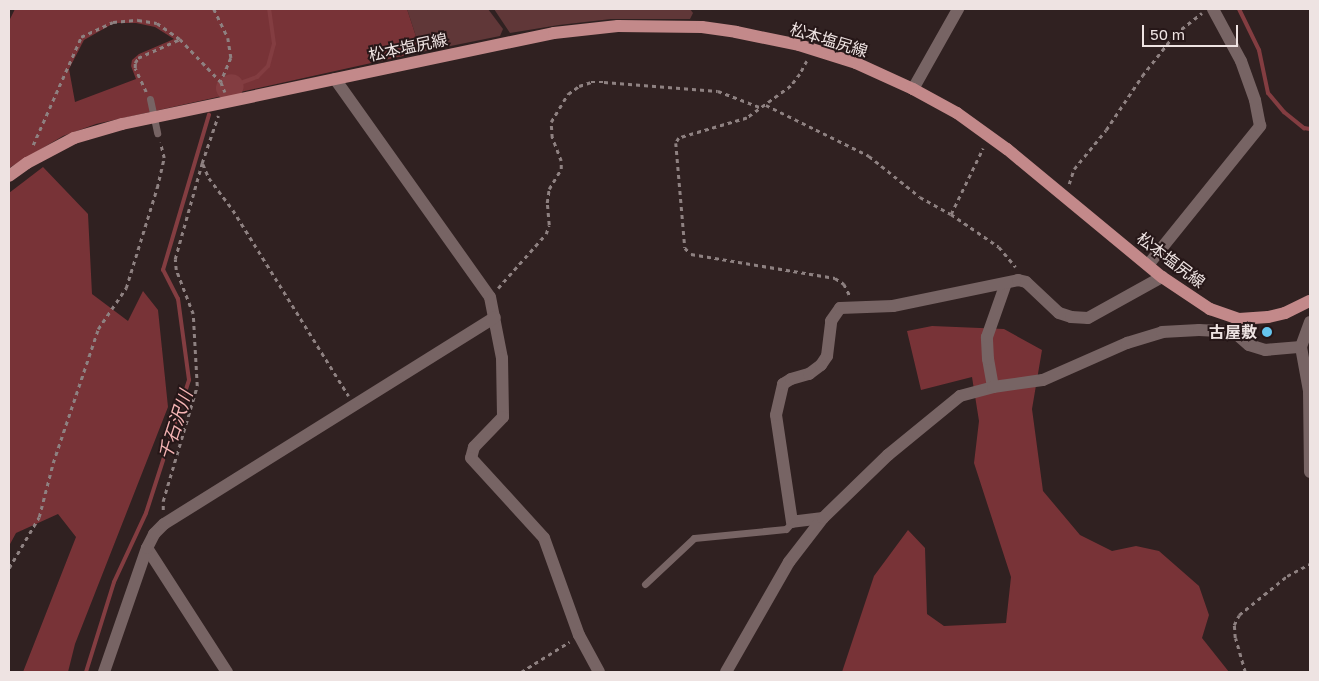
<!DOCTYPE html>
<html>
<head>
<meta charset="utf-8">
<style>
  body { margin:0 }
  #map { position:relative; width:1319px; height:681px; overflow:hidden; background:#302121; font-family:"Golos Text","Noto Sans JP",sans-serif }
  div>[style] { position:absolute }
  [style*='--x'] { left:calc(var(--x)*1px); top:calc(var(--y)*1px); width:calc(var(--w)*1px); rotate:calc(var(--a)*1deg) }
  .green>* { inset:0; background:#603738 }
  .forest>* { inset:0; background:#783337 }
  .stream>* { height:4px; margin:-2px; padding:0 2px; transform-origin:2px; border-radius:2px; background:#833d41 }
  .river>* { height:24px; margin:-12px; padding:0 12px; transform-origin:12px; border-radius:12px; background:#833d41 }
  .path>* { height:2.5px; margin-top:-1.25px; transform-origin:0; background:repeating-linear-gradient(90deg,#8e8181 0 4px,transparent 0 8px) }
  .lane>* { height:7px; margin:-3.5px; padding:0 3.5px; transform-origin:3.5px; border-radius:3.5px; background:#776464 }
  .street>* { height:12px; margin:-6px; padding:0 6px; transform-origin:6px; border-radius:6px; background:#776464 }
  .primary>* { height:12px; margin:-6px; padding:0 6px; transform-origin:6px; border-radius:6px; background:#c3898a }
  .dots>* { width:14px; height:14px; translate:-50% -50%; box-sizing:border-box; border:2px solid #261718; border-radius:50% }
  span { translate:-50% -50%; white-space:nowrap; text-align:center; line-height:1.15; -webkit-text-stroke:4px #261718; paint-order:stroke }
  .street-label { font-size:16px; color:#eee3e2 }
  .poi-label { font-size:16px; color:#eee3e2; font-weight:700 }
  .right { translate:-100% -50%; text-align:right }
  .water-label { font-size:18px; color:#f5b4b4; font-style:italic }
  .frame { position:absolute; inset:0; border:10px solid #eee3e2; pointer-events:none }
  .scale { position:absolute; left:1142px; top:25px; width:96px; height:22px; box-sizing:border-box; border:2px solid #eee3e2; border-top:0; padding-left:6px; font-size:15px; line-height:18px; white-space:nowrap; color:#eee3e2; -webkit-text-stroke:4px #261718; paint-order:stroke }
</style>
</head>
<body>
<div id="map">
  <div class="green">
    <i style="clip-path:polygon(407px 9px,488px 9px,503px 29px,500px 36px,421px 52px)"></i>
    <i style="clip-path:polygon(494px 9px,690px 9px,693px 13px,690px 19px,611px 19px,559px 25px,510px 33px)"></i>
  </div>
  <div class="forest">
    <i style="clip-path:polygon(evenodd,15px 9px,407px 9px,421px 52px,96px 124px,63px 136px,9px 168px,9px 21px,15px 9px,114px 23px,136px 23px,155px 27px,174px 39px,139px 54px,132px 60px,131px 66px,136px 79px,75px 102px,69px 69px,84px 40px,114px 23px)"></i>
    <i style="clip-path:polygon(43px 167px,88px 214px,92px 294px,128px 321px,143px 291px,158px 310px,168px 407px,75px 644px,68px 672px,23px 672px,76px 537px,58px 514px,16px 533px,9px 546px,9px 193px)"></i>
    <i style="clip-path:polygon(932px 326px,1004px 329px,1042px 350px,1032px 409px,1043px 491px,1080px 535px,1112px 551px,1136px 546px,1159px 551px,1199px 586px,1209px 615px,1202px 638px,1229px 672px,842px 672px,874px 576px,908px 530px,925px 548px,927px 614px,944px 626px,1006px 623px,1011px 577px,974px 463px,979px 421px,972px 377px,921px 390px,907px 331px)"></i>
  </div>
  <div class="stream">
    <i style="--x:1239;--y:9;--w:46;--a:64"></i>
    <i style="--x:1259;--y:50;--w:44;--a:78.2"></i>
    <i style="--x:1268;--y:93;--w:25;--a:50"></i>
    <i style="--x:1284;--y:112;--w:26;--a:39"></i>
    <i style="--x:1304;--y:128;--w:6;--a:9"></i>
    <i style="--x:232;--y:86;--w:27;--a:-20"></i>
    <i style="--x:257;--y:77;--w:16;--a:-45"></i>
    <i style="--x:268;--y:66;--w:23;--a:-75"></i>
    <i style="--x:274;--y:44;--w:35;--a:-98"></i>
    <i style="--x:86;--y:672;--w:94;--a:-72.7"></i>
    <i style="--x:114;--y:582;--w:76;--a:-65.1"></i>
    <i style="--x:146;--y:513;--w:140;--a:-72.1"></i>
    <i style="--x:189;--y:380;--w:82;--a:-97.7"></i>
    <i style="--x:178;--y:299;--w:33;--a:-117"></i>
    <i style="--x:163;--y:270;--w:162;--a:-73.5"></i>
  </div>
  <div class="river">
    <i style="--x:228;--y:88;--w:4;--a:-27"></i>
  </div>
  <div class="path">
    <i style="--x:214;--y:9;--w:32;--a:64"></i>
    <i style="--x:228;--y:38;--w:20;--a:81"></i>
    <i style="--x:231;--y:58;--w:26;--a:113"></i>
    <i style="--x:221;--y:82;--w:11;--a:68"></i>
    <i style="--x:807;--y:61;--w:15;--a:118"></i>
    <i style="--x:800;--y:74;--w:15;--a:127"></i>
    <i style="--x:791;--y:86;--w:54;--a:144"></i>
    <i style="--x:747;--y:118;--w:71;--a:163.6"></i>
    <i style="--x:679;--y:138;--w:6;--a:121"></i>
    <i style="--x:676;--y:143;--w:105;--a:85.1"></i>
    <i style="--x:685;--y:248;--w:8;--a:45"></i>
    <i style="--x:691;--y:254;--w:146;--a:9.5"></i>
    <i style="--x:835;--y:278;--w:11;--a:34"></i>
    <i style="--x:844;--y:284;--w:13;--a:63"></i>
    <i style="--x:146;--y:92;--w:26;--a:-115"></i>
    <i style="--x:135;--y:68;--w:5;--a:-90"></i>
    <i style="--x:135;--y:63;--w:6;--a:-59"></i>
    <i style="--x:138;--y:58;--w:46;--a:-24.3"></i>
    <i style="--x:766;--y:105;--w:115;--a:26.3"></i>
    <i style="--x:869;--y:156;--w:65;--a:38.8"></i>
    <i style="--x:920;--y:197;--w:35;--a:29"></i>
    <i style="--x:951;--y:214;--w:58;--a:34.5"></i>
    <i style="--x:999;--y:247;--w:26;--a:50"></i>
    <i style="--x:33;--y:145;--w:118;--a:-66"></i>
    <i style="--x:81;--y:37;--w:35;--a:-25"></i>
    <i style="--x:113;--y:22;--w:25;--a:-5"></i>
    <i style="--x:138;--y:20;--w:19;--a:9"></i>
    <i style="--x:157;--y:23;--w:28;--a:35"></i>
    <i style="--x:180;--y:39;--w:59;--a:46.4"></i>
    <i style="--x:203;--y:164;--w:15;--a:67"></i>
    <i style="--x:209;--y:178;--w:40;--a:53"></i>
    <i style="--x:233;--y:210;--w:219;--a:58.1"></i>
    <i style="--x:1069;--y:184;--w:16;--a:-72"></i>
    <i style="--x:1074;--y:169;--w:50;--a:-50.6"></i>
    <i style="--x:1106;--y:130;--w:65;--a:-56.3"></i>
    <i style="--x:1142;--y:76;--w:53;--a:-51.8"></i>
    <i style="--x:1175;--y:34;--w:34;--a:-38"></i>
    <i style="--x:951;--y:214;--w:73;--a:-64.1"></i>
    <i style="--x:498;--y:288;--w:72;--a:-48.4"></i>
    <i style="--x:546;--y:234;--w:9;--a:-72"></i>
    <i style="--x:549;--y:225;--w:22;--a:-95"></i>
    <i style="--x:547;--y:203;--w:14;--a:-82"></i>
    <i style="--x:549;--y:189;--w:23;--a:-59"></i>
    <i style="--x:561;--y:169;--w:8;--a:-90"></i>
    <i style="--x:561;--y:161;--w:25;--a:-111"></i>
    <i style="--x:552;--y:138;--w:16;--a:-94"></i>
    <i style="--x:551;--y:122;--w:33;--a:-59"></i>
    <i style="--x:568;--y:94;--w:14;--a:-36"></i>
    <i style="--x:579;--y:86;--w:13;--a:-18"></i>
    <i style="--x:591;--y:82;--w:13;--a:0"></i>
    <i style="--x:604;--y:82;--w:114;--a:4.5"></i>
    <i style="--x:718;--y:91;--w:47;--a:21.1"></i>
    <i style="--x:163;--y:510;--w:9;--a:-90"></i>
    <i style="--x:163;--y:501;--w:120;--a:-73.5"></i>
    <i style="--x:197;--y:386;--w:72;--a:-93.2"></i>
    <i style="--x:193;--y:314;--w:47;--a:-111.1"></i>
    <i style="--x:176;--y:270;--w:11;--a:-95"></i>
    <i style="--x:175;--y:259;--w:100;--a:-74.3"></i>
    <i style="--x:202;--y:163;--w:50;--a:-71.2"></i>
    <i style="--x:9;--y:568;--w:59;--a:-59.5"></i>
    <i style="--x:39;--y:517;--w:56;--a:-75.5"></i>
    <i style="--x:53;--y:463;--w:141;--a:-71.4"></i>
    <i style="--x:98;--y:329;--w:50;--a:-55.7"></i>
    <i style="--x:126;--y:288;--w:105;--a:-72.8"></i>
    <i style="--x:157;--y:188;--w:31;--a:-77"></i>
    <i style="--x:164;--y:158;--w:16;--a:-104"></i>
    <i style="--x:521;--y:672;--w:57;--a:-32"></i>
    <i style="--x:1245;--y:672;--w:35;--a:-106"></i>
    <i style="--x:1235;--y:638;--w:13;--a:-94"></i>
    <i style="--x:1234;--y:625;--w:11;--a:-63"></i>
    <i style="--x:1239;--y:615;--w:62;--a:-39.1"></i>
    <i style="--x:1287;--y:576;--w:26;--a:-28"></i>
  </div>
  <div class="lane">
    <i style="--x:150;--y:99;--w:35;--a:78"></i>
    <i style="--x:645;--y:584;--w:67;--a:-43.2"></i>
    <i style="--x:694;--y:538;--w:92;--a:-5.6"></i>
    <i style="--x:786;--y:529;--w:9;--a:-49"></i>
  </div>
  <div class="street">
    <i style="--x:335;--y:79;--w:267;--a:54.6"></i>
    <i style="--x:490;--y:297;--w:62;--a:78.9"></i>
    <i style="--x:502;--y:358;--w:59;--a:89"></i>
    <i style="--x:503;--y:417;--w:42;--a:134"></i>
    <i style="--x:474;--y:447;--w:11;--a:105"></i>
    <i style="--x:471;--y:458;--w:108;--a:47.6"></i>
    <i style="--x:544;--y:538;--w:103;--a:70.2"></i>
    <i style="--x:579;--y:635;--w:42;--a:61.6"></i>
    <i style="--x:913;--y:89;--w:92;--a:-60.6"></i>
    <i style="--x:1148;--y:265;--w:179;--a:-51.1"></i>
    <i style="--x:1260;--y:126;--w:26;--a:-101"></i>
    <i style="--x:1255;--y:100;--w:41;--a:-109.7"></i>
    <i style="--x:1241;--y:61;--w:59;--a:-118.3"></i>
    <i style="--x:1310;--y:322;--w:27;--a:110"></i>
    <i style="--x:1301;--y:347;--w:45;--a:79.7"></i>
    <i style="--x:1309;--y:391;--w:81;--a:89.3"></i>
    <i style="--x:1234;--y:332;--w:20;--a:41"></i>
    <i style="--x:1249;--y:345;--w:17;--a:17"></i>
    <i style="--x:1265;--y:350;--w:36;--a:-5"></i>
    <i style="--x:993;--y:387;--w:28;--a:-100"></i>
    <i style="--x:988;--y:359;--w:22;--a:-93"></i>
    <i style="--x:987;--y:337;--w:57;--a:-70.6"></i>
    <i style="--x:823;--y:518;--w:31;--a:173"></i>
    <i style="--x:792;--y:522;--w:108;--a:-98.5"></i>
    <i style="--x:776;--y:415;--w:32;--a:-77"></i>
    <i style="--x:783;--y:384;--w:9;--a:-32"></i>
    <i style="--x:791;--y:379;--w:19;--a:-16"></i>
    <i style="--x:809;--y:374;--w:15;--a:-37"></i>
    <i style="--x:821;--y:365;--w:11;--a:-56"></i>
    <i style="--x:827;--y:356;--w:35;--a:-83"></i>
    <i style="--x:831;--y:321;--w:16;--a:-55"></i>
    <i style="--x:840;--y:308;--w:53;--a:-2.2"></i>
    <i style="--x:893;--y:306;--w:128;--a:-11.7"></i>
    <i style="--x:1018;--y:280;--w:8;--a:14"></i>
    <i style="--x:1026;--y:282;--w:45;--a:43.2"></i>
    <i style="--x:1059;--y:313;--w:13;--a:18"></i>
    <i style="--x:1071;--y:317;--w:17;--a:3"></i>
    <i style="--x:1088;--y:318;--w:85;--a:-29"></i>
    <i style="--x:147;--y:548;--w:148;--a:57.2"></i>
    <i style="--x:104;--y:672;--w:131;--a:-70.9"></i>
    <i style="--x:147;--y:548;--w:16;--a:-63"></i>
    <i style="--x:154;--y:534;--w:14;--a:-45"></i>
    <i style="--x:164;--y:524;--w:390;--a:-32"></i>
    <i style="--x:726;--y:672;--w:127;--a:-60.2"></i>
    <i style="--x:789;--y:562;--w:56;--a:-52.3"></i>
    <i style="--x:823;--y:518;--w:91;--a:-44.1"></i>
    <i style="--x:888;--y:455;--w:93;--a:-39.3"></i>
    <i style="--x:960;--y:396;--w:34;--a:-15"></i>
    <i style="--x:993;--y:387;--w:50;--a:-8"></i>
    <i style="--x:1043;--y:380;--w:92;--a:-23.8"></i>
    <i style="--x:1127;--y:343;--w:37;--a:-17"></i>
    <i style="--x:1162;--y:332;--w:37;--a:-3"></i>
    <i style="--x:1199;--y:330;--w:35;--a:3"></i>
    <i style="--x:1234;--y:332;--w:14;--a:-69"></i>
  </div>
  <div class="primary">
    <i style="--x:9;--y:176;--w:22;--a:-36"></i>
    <i style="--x:27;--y:163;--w:53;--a:-28"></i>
    <i style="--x:74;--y:138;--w:50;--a:-16.3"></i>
    <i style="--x:122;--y:124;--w:441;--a:-11.9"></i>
    <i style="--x:554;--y:33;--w:64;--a:-6.2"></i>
    <i style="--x:618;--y:26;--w:84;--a:0.7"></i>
    <i style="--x:702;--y:27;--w:34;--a:8"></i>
    <i style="--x:736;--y:32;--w:64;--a:11.7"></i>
    <i style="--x:799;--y:45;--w:60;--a:17.5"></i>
    <i style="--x:856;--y:63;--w:63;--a:24.5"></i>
    <i style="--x:913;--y:89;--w:50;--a:28.6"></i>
    <i style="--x:957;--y:113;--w:62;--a:35.8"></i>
    <i style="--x:1007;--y:149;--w:201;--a:39.6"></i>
    <i style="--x:1162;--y:277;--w:58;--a:33.7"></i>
    <i style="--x:1210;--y:309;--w:31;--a:19"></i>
    <i style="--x:1239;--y:319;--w:29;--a:-4"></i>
    <i style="--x:1268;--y:317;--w:17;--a:-13"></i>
    <i style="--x:1285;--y:313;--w:28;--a:-26"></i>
  </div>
  <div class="dots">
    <i style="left:1267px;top:332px;background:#65c5ee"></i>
  </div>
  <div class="street-label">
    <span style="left:829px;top:40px;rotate:17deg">松本塩尻線</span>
    <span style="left:408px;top:47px;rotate:-12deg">松本塩尻線</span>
    <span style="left:1171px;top:260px;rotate:37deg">松本塩尻線</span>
  </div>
  <div class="poi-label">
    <span class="right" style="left:1257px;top:332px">古屋敷</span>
  </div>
  <div class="water-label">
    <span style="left:175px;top:425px;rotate:-72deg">千石沢川</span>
  </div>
  <div class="frame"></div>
  <div class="scale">50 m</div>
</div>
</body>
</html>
